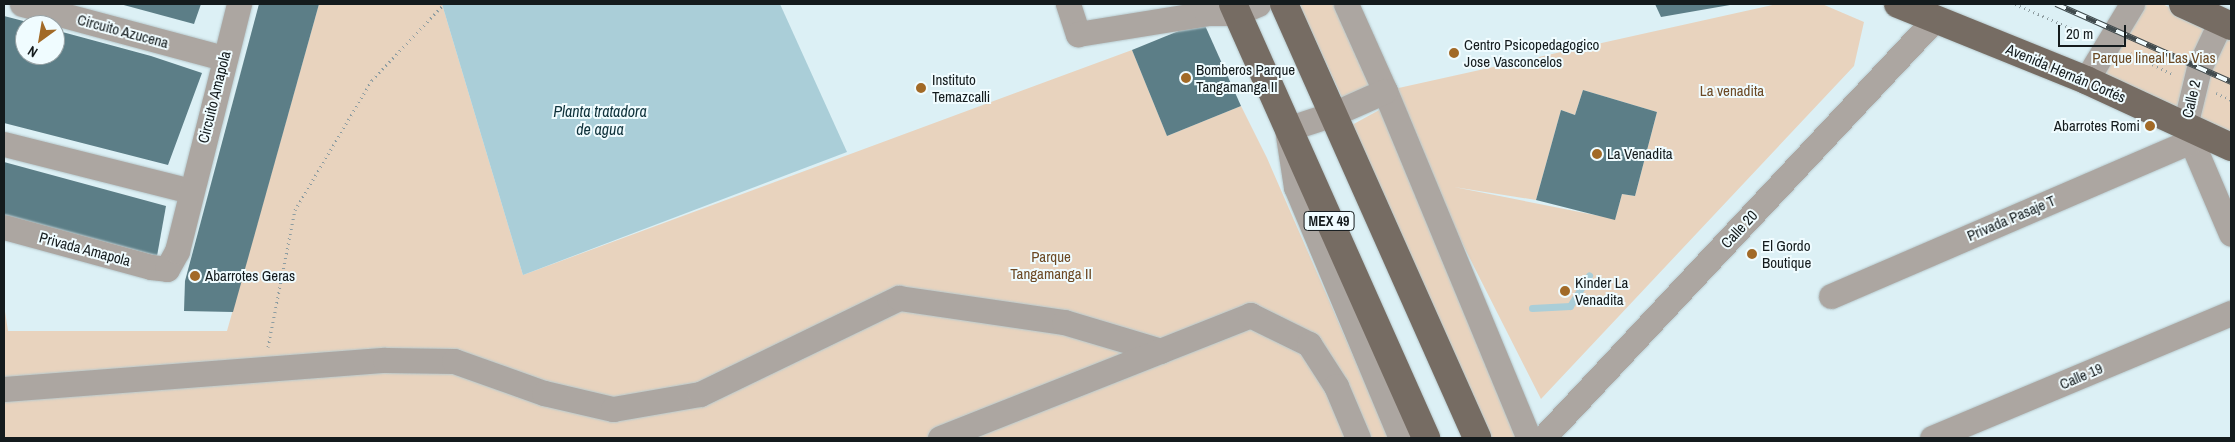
<!DOCTYPE html>
<html>
<head>
<meta charset="utf-8">
<style>
  body { margin:0 }
  #map { position:relative; width:2235px; height:442px; overflow:hidden; background:#dcf0f5; font-family:"Archivo Narrow",sans-serif }
  div>[style] { position:absolute }
  [style*='--x'] { left:calc(var(--x)*1px); top:calc(var(--y)*1px); width:calc(var(--w)*1px); rotate:calc(var(--a)*1deg) }
  .green>* { inset:0; background:#e8d3be }
  .water>* { inset:0; background:#aaced8 }
  .stream>* { height:7px; margin:-3.5px; padding:0 3.5px; transform-origin:3.5px; border-radius:3.5px; background:#aaced8 }
  .building>* { inset:0; background:#5c7e87 }
  .path>* { height:3px; margin-top:-1.5px; transform-origin:0; background:repeating-linear-gradient(90deg,#8e9da1 0 1px,transparent 0 5px) }
  .roads { filter:drop-shadow(0 0 1px #b8cace) drop-shadow(0 0 1px #b8cace) }
  .minor>* { height:25px; margin:-12.5px; padding:0 12.5px; transform-origin:12.5px; border-radius:12.5px; background:#aca6a1 }
  .major>* { height:28px; margin:-14px; padding:0 14px; transform-origin:14px; border-radius:14px; background:#766c63 }
  .rail>* { height:5.5px; margin-top:-2.75px; transform-origin:0; background:repeating-linear-gradient(90deg,#f0fcff 0 11px,#414b4e 0 22px); box-sizing:border-box; border-block:1px solid #414b4e }
  .dots>* { width:14px; height:14px; translate:-50% -50%; box-sizing:border-box; border:2px solid #f0fcff; border-radius:50% }
  span { translate:-50% -50%; white-space:nowrap; text-align:center; line-height:1.15; -webkit-text-stroke:4px #f0fcff; paint-order:stroke }
  .shield-label span { padding:1px 4px; background:#f0fcff; border:1px solid; border-radius:4px; -webkit-text-stroke-width:0 }
  .shield-label { font-size:14px; color:#141b1d; font-weight:700 }
  .street-label { font-size:15px; color:#141b1d }
  .poi-label { font-size:15px; color:#141b1d }
  .left { translate:0 -50%; text-align:left }
  .right { translate:-100% -50%; text-align:right }
  .park-label { font-size:15px; color:#6c4924 }
  .water-label { font-size:16px; color:#0e313a; font-style:italic }
  .frame { position:absolute; inset:0; border:5px solid #141b1d; pointer-events:none }
  .north { position:absolute; left:15px; top:15px; width:50px; height:50px; box-sizing:border-box; background:#f0fcff; border:1px solid #98a2a5; border-radius:50%; rotate:212deg; font-size:14px; font-weight:700; line-height:20px; text-align:center; color:#141b1d }
  .north::after { content:''; display:block; margin:auto; width:18px; height:22px; background:#a26a27; clip-path:polygon(50% 0,100% 100%,50% 72%,0 100%) }
  .scale { position:absolute; left:2058px; top:25px; width:68px; height:22px; box-sizing:border-box; border:2px solid #141b1d; border-top:0; padding-left:6px; font-size:15px; line-height:18px; white-space:nowrap; color:#141b1d; -webkit-text-stroke:4px #f0fcff; paint-order:stroke }
</style>
</head>
<body>
<div id="map">
  <div class="green">
    <i style="clip-path:polygon(319px 4px,442px 4px,523px 275px,1132px 50px,1167px 136px,1241px 106px,1267px 158px,1389px 438px,4px 438px,4px 305px,8px 331px,227px 331px)"></i>
    <i style="clip-path:polygon(1299px 4px,1346px 4px,1383px 86px,1343px 100px)"></i>
    <i style="clip-path:polygon(evenodd,1777px 4px,1822px 4px,1864px 22px,1854px 66px,1541px 399px,1385px 91px,1777px 4px,1583px 90px,1657px 112px,1635px 196px,1622px 194px,1615px 219px,1454px 187px,1536px 200px,1561px 110px,1575px 115px,1583px 90px)"></i>
    <i style="clip-path:polygon(2140px 4px,2162px 4px,2209px 24px,2179px 114px,2097px 76px)"></i>
    <i style="clip-path:polygon(2224px 33px,2231px 36px,2231px 138px,2194px 121px)"></i>
    <i style="clip-path:polygon(1381px 109px,1529px 438px,1484px 438px,1341px 131px)"></i>
  </div>
  <div class="water">
    <i style="clip-path:polygon(442px 4px,780px 4px,847px 152px,523px 275px)"></i>
  </div>
  <div class="stream">
    <i style="--x:1532;--y:308;--w:38;--a:-3"></i>
    <i style="--x:1570;--y:306;--w:36;--a:-58"></i>
  </div>
  <div class="building">
    <i style="clip-path:polygon(120px 4px,201px 4px,194px 24px)"></i>
    <i style="clip-path:polygon(259px 4px,319px 4px,233px 312px,184px 311px,185px 281px)"></i>
    <i style="clip-path:polygon(1655px 4px,1730px 4px,1730px 5px,1661px 17px)"></i>
    <i style="clip-path:polygon(4px 16px,35px 24px,25px 25px,25px 55px,55px 55px,55px 30px,151px 56px,202px 73px,168px 165px,4px 123px)"></i>
    <i style="clip-path:polygon(1203px 21px,1241px 106px,1167px 136px,1132px 50px)"></i>
    <i style="clip-path:polygon(1583px 90px,1657px 112px,1635px 196px,1622px 194px,1615px 220px,1536px 200px,1561px 110px,1575px 115px)"></i>
    <i style="clip-path:polygon(4px 162px,166px 206px,157px 256px,4px 215px)"></i>
  </div>
  <div class="path">
    <i style="--x:2015;--y:4;--w:78;--a:23.3"></i>
    <i style="--x:2130;--y:53;--w:49;--a:26.6"></i>
    <i style="--x:2216;--y:93;--w:17;--a:25"></i>
    <i style="--x:268;--y:347;--w:140;--a:-78.9"></i>
    <i style="--x:295;--y:210;--w:151;--a:-59.4"></i>
    <i style="--x:372;--y:80;--w:103;--a:-46.6"></i>
  </div>
  <div class="roads">
    <div class="minor">
      <i style="--x:22;--y:4;--w:209;--a:15"></i>
      <i style="--x:1068;--y:4;--w:32;--a:72"></i>
      <i style="--x:1078;--y:34;--w:131;--a:-9.2"></i>
      <i style="--x:1207;--y:13;--w:30;--a:0"></i>
      <i style="--x:1237;--y:13;--w:23;--a:-23"></i>
      <i style="--x:1346;--y:4;--w:95;--a:65.9"></i>
      <i style="--x:1385;--y:91;--w:376;--a:67.5"></i>
      <i style="--x:2221;--y:21;--w:52;--a:115.1"></i>
      <i style="--x:2199;--y:68;--w:60;--a:103.6"></i>
      <i style="--x:2185;--y:126;--w:117;--a:66.9"></i>
      <i style="--x:2086;--y:80;--w:89;--a:-58.8"></i>
      <i style="--x:1385;--y:91;--w:57;--a:156.1"></i>
      <i style="--x:1333;--y:114;--w:48;--a:161.9"></i>
      <i style="--x:1287;--y:129;--w:59;--a:81.2"></i>
      <i style="--x:1296;--y:187;--w:272;--a:67.3"></i>
      <i style="--x:4;--y:144;--w:193;--a:14.1"></i>
      <i style="--x:4;--y:227;--w:152;--a:15.2"></i>
      <i style="--x:151;--y:267;--w:16;--a:7"></i>
      <i style="--x:167;--y:269;--w:21;--a:-61"></i>
      <i style="--x:177;--y:251;--w:255;--a:-75.9"></i>
      <i style="--x:1831;--y:296;--w:392;--a:-23.3"></i>
      <i style="--x:4;--y:389;--w:382;--a:-4.4"></i>
      <i style="--x:385;--y:360;--w:69;--a:0.8"></i>
      <i style="--x:454;--y:361;--w:96;--a:19.6"></i>
      <i style="--x:544;--y:393;--w:71;--a:13.1"></i>
      <i style="--x:613;--y:409;--w:88;--a:-9.8"></i>
      <i style="--x:700;--y:394;--w:221;--a:-25.8"></i>
      <i style="--x:899;--y:298;--w:167;--a:8.3"></i>
      <i style="--x:1064;--y:322;--w:101;--a:16.6"></i>
      <i style="--x:940;--y:438;--w:334;--a:-21.6"></i>
      <i style="--x:1250;--y:315;--w:66;--a:26.2"></i>
      <i style="--x:1309;--y:344;--w:50;--a:57.3"></i>
      <i style="--x:1336;--y:386;--w:56;--a:67.1"></i>
      <i style="--x:1543;--y:438;--w:574;--a:-46.91"></i>
      <i style="--x:1932;--y:438;--w:324;--a:-22.7"></i>
    </div>
    <div class="major">
      <i style="--x:1233;--y:4;--w:475;--a:66"></i>
      <i style="--x:1284;--y:4;--w:475;--a:66"></i>
      <i style="--x:1898;--y:4;--w:203;--a:22"></i>
      <i style="--x:2086;--y:80;--w:160;--a:24.8"></i>
      <i style="--x:2183;--y:4;--w:53;--a:24.6"></i>
    </div>
  </div>
  <div class="rail">
    <i style="--x:2056;--y:4;--w:192;--a:24"></i>
  </div>
  <div class="dots">
    <i style="left:1454px;top:53px;background:#a26a27"></i>
    <i style="left:1186px;top:78px;background:#a26a27"></i>
    <i style="left:921px;top:88px;background:#a26a27"></i>
    <i style="left:2150px;top:126px;background:#a26a27"></i>
    <i style="left:1597px;top:154px;background:#a26a27"></i>
    <i style="left:1752px;top:254px;background:#a26a27"></i>
    <i style="left:195px;top:276px;background:#a26a27"></i>
    <i style="left:1565px;top:291px;background:#a26a27"></i>
  </div>
  <div class="shield-label">
    <span style="left:1329px;top:221px">MEX 49</span>
  </div>
  <div class="street-label">
    <span style="left:123px;top:31px;rotate:15deg">Circuito Azucena</span>
    <span style="left:2066px;top:73px;rotate:23deg">Avenida Hernán Cortés</span>
    <span style="left:214px;top:97px;rotate:-76deg">Circuito Amapola</span>
    <span style="left:2191px;top:99px;rotate:-77deg">Calle 2</span>
    <span style="left:2011px;top:218px;rotate:-23deg">Privada Pasaje T</span>
    <span style="left:1739px;top:229px;rotate:-47deg">Calle 20</span>
    <span style="left:85px;top:249px;rotate:15deg">Privada Amapola</span>
    <span style="left:2081px;top:376px;rotate:-23deg">Calle 19</span>
  </div>
  <div class="poi-label">
    <span class="left" style="left:1464px;top:53px">Centro Psicopedagogico<br>Jose Vasconcelos</span>
    <span class="left" style="left:1196px;top:78px">Bomberos Parque<br>Tangamanga II</span>
    <span class="left" style="left:932px;top:88px">Instituto<br>Temazcalli</span>
    <span class="right" style="left:2140px;top:126px">Abarrotes Romi</span>
    <span class="left" style="left:1607px;top:154px">La Venadita</span>
    <span class="left" style="left:1762px;top:254px">El Gordo<br>Boutique</span>
    <span class="left" style="left:205px;top:276px">Abarrotes Geras</span>
    <span class="left" style="left:1575px;top:291px">Kinder La<br>Venadita</span>
  </div>
  <div class="park-label">
    <span style="left:2154px;top:58px">Parque lineal Las Vias</span>
    <span style="left:1732px;top:91px">La venadita</span>
    <span style="left:1051px;top:265px">Parque<br>Tangamanga II</span>
  </div>
  <div class="water-label">
    <span style="left:600px;top:120px">Planta tratadora<br>de agua</span>
  </div>
  <div class="frame"></div>
  <div class="north">N</div>
  <div class="scale">20 m</div>
</div>
</body>
</html>
